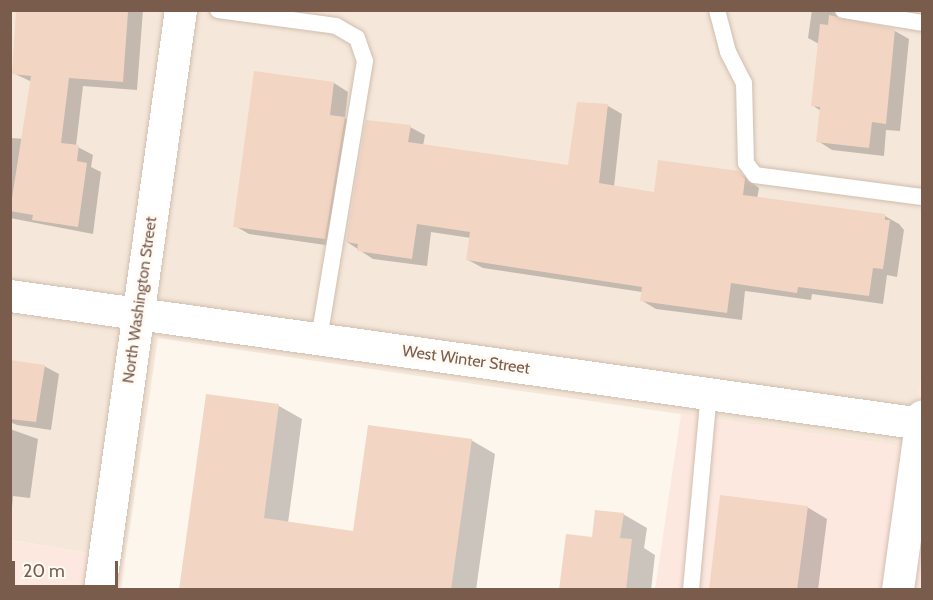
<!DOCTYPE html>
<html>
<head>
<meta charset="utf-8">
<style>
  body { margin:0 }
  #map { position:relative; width:933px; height:600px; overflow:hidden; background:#fdf6ec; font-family:Cabin,sans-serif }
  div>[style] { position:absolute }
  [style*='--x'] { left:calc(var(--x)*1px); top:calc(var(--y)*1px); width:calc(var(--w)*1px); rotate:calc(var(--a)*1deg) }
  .residential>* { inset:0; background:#f5e8da }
  .commercial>* { inset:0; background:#fde8e0 }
  .shadow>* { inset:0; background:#0003 }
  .building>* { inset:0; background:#f3d5c3 }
  .roads { filter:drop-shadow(0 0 2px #d1beb0) drop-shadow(0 0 2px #d1beb0) }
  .service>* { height:16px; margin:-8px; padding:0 8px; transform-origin:8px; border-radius:8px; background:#fff }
  .minor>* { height:32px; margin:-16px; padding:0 16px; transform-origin:16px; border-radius:16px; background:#fff }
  span { translate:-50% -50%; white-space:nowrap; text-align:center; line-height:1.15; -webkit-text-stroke:5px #fffaf3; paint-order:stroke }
  .street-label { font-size:16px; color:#7a5c4d }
  .frame { position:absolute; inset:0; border:12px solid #7a5c4d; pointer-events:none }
  .scale { position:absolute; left:12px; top:561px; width:106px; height:27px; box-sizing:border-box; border:3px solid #7a5c4d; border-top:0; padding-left:8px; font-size:18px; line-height:21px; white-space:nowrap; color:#7a5c4d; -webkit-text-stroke:4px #fffaf3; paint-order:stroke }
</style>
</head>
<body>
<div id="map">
  <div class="residential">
    <i style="clip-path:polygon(10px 11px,922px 11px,922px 371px,913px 448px,158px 338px,125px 559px,11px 540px)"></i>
  </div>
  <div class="commercial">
    <i style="clip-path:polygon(922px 371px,922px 589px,655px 590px,681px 414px,912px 448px)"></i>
    <i style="clip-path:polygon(10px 540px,125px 559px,121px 589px,11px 589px)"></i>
  </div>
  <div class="shadow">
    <i style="clip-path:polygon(20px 10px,143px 10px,137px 90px,83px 86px,76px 146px,93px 155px,91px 167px,101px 172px,93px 234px,10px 218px,10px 138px,26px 139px,32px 82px,13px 73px)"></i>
    <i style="clip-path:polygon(812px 10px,855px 10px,846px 18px,850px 23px,895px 31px,909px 39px,900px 131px,886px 130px,884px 156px,832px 150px,818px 141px,821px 111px,812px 105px,819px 44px,808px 38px)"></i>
    <i style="clip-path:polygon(334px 83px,348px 92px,345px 118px,359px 127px,339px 247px,249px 234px,235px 226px)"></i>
    <i style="clip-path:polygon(578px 103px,608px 106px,622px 114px,614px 187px,655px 194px,738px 172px,759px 188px,757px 199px,885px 216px,899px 224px,904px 230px,897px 277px,887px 275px,883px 304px,812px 294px,811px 300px,745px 291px,742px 320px,656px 309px,641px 300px,642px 292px,483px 268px,468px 260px,471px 238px,431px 232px,427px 266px,373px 259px,347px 242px,410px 127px,425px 135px,423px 146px,569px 166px)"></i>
    <i style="clip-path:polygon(44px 366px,59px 374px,51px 430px,17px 425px,10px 422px,10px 367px)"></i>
    <i style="clip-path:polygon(207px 396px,279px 406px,302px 419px,288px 523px,354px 532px,471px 440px,495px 454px,476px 590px,180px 590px)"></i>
    <i style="clip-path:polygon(10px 429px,38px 439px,30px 498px,13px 496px,12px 508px)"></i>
    <i style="clip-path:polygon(807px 507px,827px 519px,818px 590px,710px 590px)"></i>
    <i style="clip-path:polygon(623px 514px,647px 528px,644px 548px,655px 555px,651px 590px,561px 590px,593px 538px)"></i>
  </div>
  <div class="building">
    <i style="clip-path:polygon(16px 10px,128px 12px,123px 82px,69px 78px,61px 143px,79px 145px,77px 161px,87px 163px,78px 227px,32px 220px,33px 215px,10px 211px,31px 76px,12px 74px)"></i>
    <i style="clip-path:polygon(829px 15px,895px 29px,886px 124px,872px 122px,869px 148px,816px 142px,820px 107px,811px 106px,820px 24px,828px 25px)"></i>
    <i style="clip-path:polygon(254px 71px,334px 82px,330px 115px,345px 117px,325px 239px,233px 227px)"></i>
    <i style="clip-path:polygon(577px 102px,608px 104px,599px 183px,654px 192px,658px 160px,739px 171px,745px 179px,743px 195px,885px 214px,885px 220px,890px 220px,883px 269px,873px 268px,869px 296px,798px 287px,797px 293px,731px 283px,727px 313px,640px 301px,642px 287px,466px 260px,470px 232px,417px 224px,412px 259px,357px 251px,358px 244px,346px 242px,366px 120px,411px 125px,408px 142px,568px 165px)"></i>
    <i style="clip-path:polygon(10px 360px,45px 365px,36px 422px,10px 419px)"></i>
    <i style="clip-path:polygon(206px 394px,279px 404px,264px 518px,353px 531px,368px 425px,472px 439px,451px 590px,179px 590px)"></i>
    <i style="clip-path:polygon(720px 495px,808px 506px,797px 590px,709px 590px)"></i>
    <i style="clip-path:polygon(595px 510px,624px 513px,620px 538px,632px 539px,626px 590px,559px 590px,566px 534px,592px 537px)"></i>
  </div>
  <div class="roads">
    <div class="service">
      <i style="--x:218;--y:10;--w:119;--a:7.7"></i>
      <i style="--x:336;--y:26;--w:24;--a:30"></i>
      <i style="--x:357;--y:38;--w:24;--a:71"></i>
      <i style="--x:365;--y:61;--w:283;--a:99.4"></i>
      <i style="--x:717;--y:10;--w:43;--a:75.3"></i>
      <i style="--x:728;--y:52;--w:35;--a:63"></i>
      <i style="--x:744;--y:83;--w:80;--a:88.6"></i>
      <i style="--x:746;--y:163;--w:15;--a:53"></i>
      <i style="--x:755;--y:175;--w:168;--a:7.5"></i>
      <i style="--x:843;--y:10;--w:80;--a:9.3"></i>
      <i style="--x:691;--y:590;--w:197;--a:-84.8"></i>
    </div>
    <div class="minor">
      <i style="--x:10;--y:296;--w:921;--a:7.99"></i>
      <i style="--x:100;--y:590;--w:586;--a:-82.05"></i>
      <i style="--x:898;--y:590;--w:175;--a:-82.1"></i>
    </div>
  </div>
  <div class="street-label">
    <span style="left:140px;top:300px;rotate:-82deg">North Washington Street</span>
    <span style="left:466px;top:360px;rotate:8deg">West Winter Street</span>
  </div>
  <div class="frame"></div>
  <div class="scale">20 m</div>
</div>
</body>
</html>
